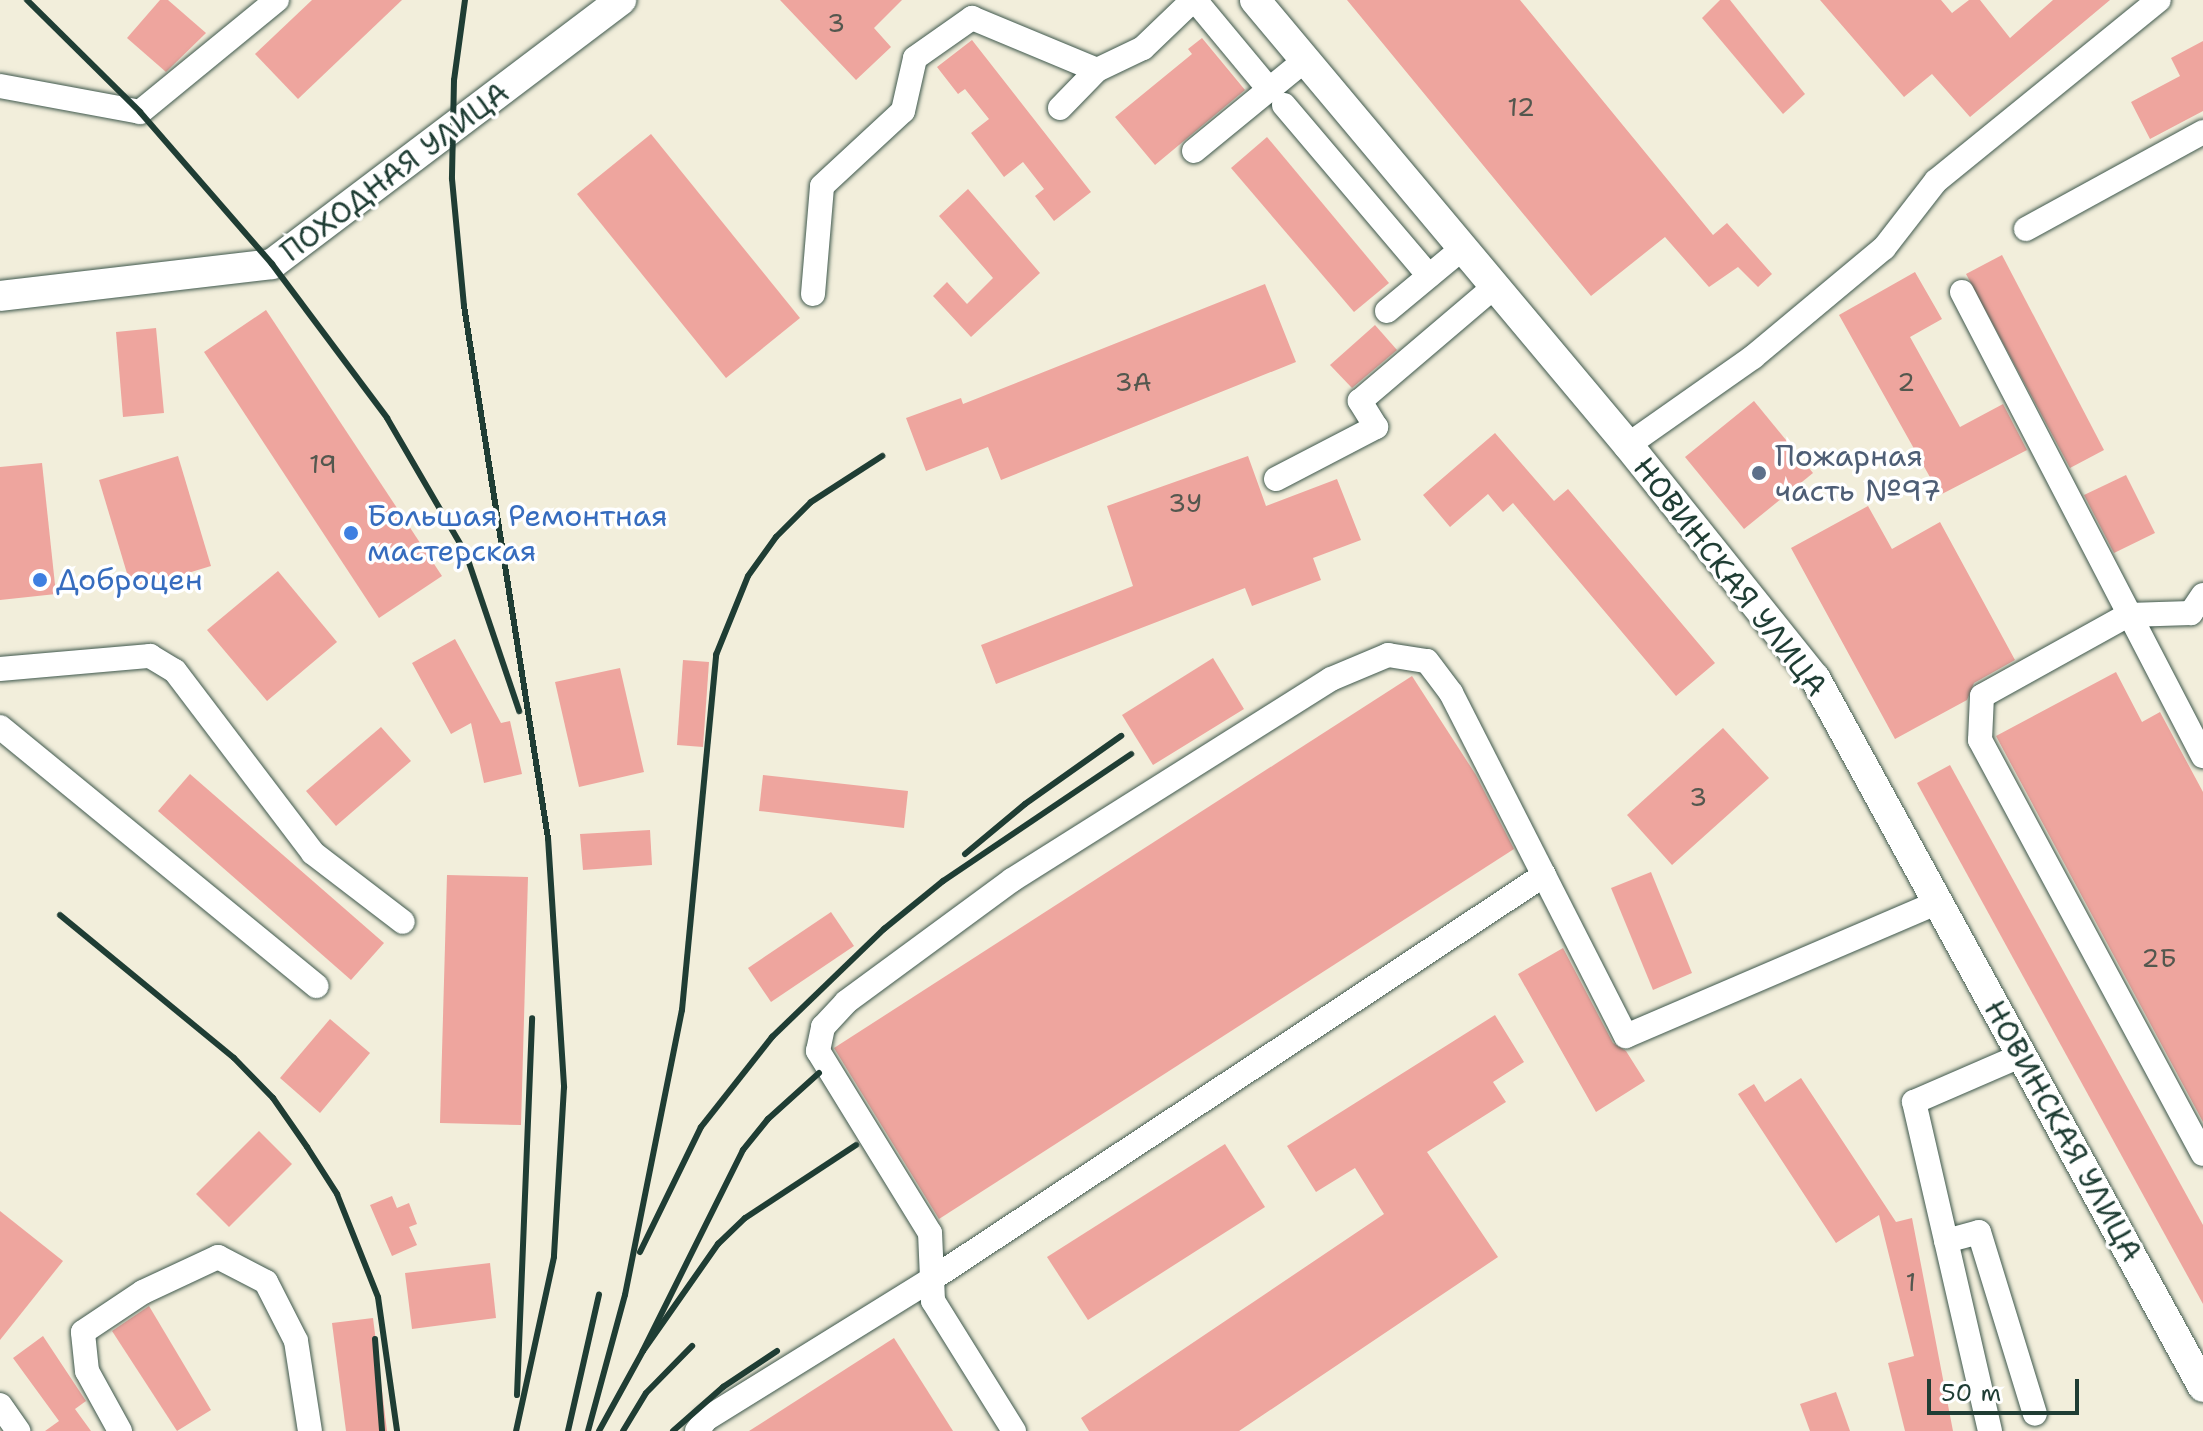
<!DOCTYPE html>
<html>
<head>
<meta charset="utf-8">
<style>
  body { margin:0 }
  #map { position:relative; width:2203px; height:1431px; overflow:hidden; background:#f2eedb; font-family:"Shantell Sans",sans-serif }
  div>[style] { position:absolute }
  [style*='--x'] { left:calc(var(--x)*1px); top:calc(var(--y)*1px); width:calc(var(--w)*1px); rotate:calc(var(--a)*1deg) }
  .building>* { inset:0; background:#eea59e }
  .roads { filter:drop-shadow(0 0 2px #3f584d) drop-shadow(0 0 2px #3f584d) }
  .minor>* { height:24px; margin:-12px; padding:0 12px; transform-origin:12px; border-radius:12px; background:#fff }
  .major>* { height:30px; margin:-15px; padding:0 15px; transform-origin:15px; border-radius:15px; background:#fff }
  .rail>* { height:6px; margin:-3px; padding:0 3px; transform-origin:3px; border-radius:3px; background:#1f3d34 }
  .dots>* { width:22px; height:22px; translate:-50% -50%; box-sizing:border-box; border:4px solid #fff; border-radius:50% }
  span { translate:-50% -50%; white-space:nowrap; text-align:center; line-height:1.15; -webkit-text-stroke:7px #fff; paint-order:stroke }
  .number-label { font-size:26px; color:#53574e }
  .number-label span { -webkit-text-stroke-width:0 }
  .street-label { font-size:30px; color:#1f3d34 }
  .service-label { font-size:30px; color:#4e5e75 }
  .left { translate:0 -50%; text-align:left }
  .shop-label { font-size:30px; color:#366cbe }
  .scale { position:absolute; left:1927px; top:1379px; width:152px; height:36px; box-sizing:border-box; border:4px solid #1f3d34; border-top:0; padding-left:10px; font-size:24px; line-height:28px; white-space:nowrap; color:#1f3d34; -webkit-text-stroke:6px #fff; paint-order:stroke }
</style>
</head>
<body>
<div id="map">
  <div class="building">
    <i style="clip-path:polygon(160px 0,168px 0,206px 33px,166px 72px,127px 38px)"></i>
    <i style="clip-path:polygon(312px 0,402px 0,298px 99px,255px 54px)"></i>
    <i style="clip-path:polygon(780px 0,902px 0,874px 28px,891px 47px,856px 80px)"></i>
    <i style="clip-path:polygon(1347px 0,1520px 0,1713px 235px,1727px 223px,1772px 274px,1758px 287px,1738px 267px,1709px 287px,1665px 237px,1591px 296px)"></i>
    <i style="clip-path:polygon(1720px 0,1730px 0,1805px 94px,1783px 114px,1702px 18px)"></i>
    <i style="clip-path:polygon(1820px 0,1941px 0,1952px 13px,1969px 0,1980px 0,2010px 38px,2053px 0,2110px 0,1970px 117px,1932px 74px,1904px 97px)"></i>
    <i style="clip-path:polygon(1202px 38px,1245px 90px,1155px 165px,1115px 117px,1192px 54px,1188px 49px)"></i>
    <i style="clip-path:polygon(972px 40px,1091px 192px,1054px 221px,1035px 196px,1044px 189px,1023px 162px,1004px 177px,971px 133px,989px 119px,965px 89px,958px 94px,937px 67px)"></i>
    <i style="clip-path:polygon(2203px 41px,2203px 111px,2150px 139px,2131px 102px,2180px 76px,2171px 58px)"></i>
    <i style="clip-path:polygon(651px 134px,800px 318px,726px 378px,577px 194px)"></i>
    <i style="clip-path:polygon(1267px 137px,1389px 283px,1354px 312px,1231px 168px)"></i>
    <i style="clip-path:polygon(968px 189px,1040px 273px,971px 337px,933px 296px,947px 282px,967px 304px,993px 278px,939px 216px)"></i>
    <i style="clip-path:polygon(2002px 255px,2104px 450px,2070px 468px,1966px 274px)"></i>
    <i style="clip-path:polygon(1915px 272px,1942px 319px,1910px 337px,1960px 427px,2003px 404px,2027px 450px,1940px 495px,1839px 315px)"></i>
    <i style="clip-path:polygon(1265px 284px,1296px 362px,1001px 480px,988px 447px,926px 471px,906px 418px,961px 398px,963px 404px)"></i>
    <i style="clip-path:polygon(266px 310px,442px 576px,379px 618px,204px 352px)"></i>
    <i style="clip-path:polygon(1375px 325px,1397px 350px,1352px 388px,1330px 365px)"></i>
    <i style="clip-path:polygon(156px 328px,164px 413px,123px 417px,116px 332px)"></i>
    <i style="clip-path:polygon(1754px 401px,1813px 473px,1744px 529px,1685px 457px)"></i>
    <i style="clip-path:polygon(1495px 433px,1554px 501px,1568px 489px,1715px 663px,1676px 696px,1513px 503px,1503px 512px,1488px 494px,1450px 527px,1423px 495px)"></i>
    <i style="clip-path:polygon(178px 456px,211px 566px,132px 590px,99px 480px)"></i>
    <i style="clip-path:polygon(1248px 456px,1266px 506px,1337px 479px,1361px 540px,1313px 558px,1321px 580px,1252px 606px,1245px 588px,996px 684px,981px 645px,1133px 586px,1107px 506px)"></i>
    <i style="clip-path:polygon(42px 463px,56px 594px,0 600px,0 467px)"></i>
    <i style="clip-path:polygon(2126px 475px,2155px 533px,2114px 553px,2084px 495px)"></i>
    <i style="clip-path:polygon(1868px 506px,1892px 549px,1940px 522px,2015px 660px,1974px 683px,1967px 700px,1895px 739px,1791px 548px)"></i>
    <i style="clip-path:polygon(278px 571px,337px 642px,267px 701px,207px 630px)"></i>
    <i style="clip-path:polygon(455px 639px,501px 723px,510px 721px,522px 774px,484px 783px,471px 723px,451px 734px,412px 663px)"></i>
    <i style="clip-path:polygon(1213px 658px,1244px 709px,1153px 765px,1122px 715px)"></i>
    <i style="clip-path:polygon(683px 660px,709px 662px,703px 747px,677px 745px)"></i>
    <i style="clip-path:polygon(620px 668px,644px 772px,579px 787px,555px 682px)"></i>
    <i style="clip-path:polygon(2116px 672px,2142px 722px,2160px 712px,2203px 792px,2203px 1122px,1996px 736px)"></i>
    <i style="clip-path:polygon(1412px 676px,1476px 775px,1514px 849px,939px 1219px,834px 1048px)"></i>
    <i style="clip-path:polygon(381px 727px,411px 761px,336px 826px,306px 791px)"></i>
    <i style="clip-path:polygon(1723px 728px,1769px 778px,1672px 865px,1627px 815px)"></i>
    <i style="clip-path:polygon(1950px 765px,2203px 1225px,2203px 1304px,1917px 783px)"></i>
    <i style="clip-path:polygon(190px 774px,384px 943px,351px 980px,158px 811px)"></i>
    <i style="clip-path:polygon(763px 775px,908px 791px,904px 828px,759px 811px)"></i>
    <i style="clip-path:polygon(650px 830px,652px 865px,583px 870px,580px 834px)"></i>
    <i style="clip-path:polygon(1651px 872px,1692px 973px,1653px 990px,1611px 888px)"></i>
    <i style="clip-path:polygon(447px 875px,528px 877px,521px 1125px,440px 1123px)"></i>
    <i style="clip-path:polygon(831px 912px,854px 946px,771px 1002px,748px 968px)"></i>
    <i style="clip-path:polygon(1563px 948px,1613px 1043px,1626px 1051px,1645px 1081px,1596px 1112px,1518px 974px)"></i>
    <i style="clip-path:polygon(1495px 1015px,1524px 1062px,1493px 1082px,1506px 1102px,1427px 1152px,1498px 1257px,1239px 1431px,1089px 1431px,1081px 1418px,1384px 1214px,1355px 1168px,1316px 1192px,1287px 1146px)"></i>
    <i style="clip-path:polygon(330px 1019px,370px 1053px,320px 1113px,280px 1078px)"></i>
    <i style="clip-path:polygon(1801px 1078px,1896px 1222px,1912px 1218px,1953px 1431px,1905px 1431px,1888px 1363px,1914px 1356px,1879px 1215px,1836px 1243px,1738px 1094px,1754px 1084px,1765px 1102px)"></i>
    <i style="clip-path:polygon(259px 1131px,292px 1164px,229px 1227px,196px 1194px)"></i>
    <i style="clip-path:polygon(1225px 1144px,1265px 1207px,1088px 1320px,1047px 1257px)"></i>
    <i style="clip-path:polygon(392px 1196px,397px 1208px,409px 1203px,417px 1224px,409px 1227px,417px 1245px,392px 1256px,370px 1205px)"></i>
    <i style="clip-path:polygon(0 1211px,63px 1261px,0 1340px)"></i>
    <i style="clip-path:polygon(490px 1263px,496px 1318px,412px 1329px,405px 1273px)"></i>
    <i style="clip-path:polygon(149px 1306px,211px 1410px,177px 1431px,112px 1331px)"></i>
    <i style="clip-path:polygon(373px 1318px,387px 1431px,346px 1431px,332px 1323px)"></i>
    <i style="clip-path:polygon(43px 1336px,86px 1401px,75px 1409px,91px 1431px,45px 1431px,59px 1421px,13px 1358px)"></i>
    <i style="clip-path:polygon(894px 1338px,953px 1431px,749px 1431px)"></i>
    <i style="clip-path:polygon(1836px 1392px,1850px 1431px,1810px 1431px,1800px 1404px)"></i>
  </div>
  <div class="roads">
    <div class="minor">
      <i style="--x:1195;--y:0;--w:116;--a:50.3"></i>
      <i style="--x:0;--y:86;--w:142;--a:10.5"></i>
      <i style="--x:140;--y:112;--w:177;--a:-39.3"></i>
      <i style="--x:1284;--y:105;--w:224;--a:49.7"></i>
      <i style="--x:1060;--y:108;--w:53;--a:-45.8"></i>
      <i style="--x:1097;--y:70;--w:51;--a:-25.6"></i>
      <i style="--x:1143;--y:48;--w:69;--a:-43.8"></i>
      <i style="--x:1194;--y:151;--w:144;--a:-39.3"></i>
      <i style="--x:2026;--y:229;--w:202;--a:-28.7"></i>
      <i style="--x:1962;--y:292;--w:523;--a:62.55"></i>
      <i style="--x:813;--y:294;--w:108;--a:-85.2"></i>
      <i style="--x:822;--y:186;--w:110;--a:-42.8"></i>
      <i style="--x:903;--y:111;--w:54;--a:-77.2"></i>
      <i style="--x:915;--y:58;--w:70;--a:-35.1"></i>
      <i style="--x:972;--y:18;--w:135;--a:22.6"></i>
      <i style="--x:1387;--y:311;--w:99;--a:-39.7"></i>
      <i style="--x:1628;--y:445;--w:153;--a:-35.1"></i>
      <i style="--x:1753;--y:357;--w:170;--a:-39.8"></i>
      <i style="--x:1884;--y:248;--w:85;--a:-52.2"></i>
      <i style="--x:1936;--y:181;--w:287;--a:-39.1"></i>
      <i style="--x:1276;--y:479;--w:113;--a:-27.5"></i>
      <i style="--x:1376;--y:427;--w:31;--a:-122"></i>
      <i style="--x:1360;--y:401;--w:177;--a:-40.4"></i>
      <i style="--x:2203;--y:595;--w:22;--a:124"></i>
      <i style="--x:2191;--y:613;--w:63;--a:178.2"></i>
      <i style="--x:2128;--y:615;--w:167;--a:151"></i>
      <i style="--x:1982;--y:696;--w:44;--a:92.6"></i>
      <i style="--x:1980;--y:740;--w:470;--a:61.7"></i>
      <i style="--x:0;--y:669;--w:151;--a:-5"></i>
      <i style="--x:150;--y:656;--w:29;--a:31"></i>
      <i style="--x:175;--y:671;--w:228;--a:52.8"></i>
      <i style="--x:313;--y:853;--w:113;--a:37.5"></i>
      <i style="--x:0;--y:727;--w:409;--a:39.3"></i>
      <i style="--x:1946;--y:1241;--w:34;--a:-15"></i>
      <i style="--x:1979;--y:1232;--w:190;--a:72.9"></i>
      <i style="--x:0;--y:1405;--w:32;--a:55"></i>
      <i style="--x:120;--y:1431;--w:68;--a:-118.8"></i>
      <i style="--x:87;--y:1371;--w:39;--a:-96"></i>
      <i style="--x:83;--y:1332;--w:72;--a:-33.7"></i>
      <i style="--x:143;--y:1292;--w:83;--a:-25"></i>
      <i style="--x:218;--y:1257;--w:54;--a:27.5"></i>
      <i style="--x:266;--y:1282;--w:66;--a:63"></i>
      <i style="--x:296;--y:1341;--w:91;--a:81.2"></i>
      <i style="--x:697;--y:1431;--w:15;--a:-53"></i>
      <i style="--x:706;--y:1419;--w:262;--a:-31.8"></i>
      <i style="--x:929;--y:1281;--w:737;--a:-33.43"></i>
      <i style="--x:1014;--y:1431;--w:153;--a:-121.9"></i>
      <i style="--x:933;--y:1301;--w:68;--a:-92.5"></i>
      <i style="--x:930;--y:1233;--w:214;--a:-121.6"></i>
      <i style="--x:818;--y:1051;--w:25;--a:-78"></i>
      <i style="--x:823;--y:1027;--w:34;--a:-47"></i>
      <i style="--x:846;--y:1002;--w:206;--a:-36.3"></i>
      <i style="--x:1012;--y:880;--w:377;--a:-32.2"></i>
      <i style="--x:1331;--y:679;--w:62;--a:-22.8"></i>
      <i style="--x:1388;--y:655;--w:39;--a:9"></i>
      <i style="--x:1427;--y:661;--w:40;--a:53"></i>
      <i style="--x:1451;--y:693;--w:385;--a:63"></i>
      <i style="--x:1626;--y:1036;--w:337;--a:-23.2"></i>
      <i style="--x:1990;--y:1431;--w:338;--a:-103"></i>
      <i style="--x:1914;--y:1102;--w:118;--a:-23.5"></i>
    </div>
    <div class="major">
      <i style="--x:1255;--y:0;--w:581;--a:50.03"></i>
      <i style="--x:1628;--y:445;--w:299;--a:51.3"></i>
      <i style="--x:1815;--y:678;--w:808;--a:61.31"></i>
      <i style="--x:0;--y:296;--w:274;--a:-6.7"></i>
      <i style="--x:272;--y:264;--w:438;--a:-37.1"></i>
    </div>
  </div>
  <div class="rail">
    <i style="--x:27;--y:0;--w:159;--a:44.7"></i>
    <i style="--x:140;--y:112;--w:201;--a:49"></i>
    <i style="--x:272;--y:264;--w:192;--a:53.2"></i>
    <i style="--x:387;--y:418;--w:157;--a:59.8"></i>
    <i style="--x:466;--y:554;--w:166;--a:71.3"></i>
    <i style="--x:465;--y:0;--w:81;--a:97.8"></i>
    <i style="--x:454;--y:80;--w:99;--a:91.2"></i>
    <i style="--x:452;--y:179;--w:128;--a:84.6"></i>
    <i style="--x:464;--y:306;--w:539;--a:81.03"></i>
    <i style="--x:548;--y:838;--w:250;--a:86.3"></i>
    <i style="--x:564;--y:1087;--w:170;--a:93.4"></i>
    <i style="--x:554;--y:1257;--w:178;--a:102.3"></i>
    <i style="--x:965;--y:854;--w:78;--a:-39.8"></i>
    <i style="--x:1025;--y:804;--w:118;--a:-35.3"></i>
    <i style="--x:60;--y:915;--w:225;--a:39.4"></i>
    <i style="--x:234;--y:1058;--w:56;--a:45.7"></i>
    <i style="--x:273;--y:1098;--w:60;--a:55.2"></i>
    <i style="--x:307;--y:1147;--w:56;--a:57.4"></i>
    <i style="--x:337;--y:1194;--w:111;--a:68.3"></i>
    <i style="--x:378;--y:1297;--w:135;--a:81.9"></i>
    <i style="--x:819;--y:1073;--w:69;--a:138"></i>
    <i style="--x:768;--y:1119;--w:40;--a:129"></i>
    <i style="--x:743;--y:1150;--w:225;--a:116.5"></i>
    <i style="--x:643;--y:1351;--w:131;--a:-55"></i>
    <i style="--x:718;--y:1244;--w:37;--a:-44"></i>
    <i style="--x:745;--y:1218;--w:133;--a:-33.3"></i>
    <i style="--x:640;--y:1252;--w:139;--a:-64"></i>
    <i style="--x:701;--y:1127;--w:115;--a:-51.7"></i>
    <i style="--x:772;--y:1037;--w:156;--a:-44"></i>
    <i style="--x:884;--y:929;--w:76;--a:-39.1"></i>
    <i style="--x:943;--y:881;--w:227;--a:-34"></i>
    <i style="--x:375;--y:1339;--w:92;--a:85.6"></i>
    <i style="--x:517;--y:1395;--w:377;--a:-87.7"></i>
    <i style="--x:568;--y:1431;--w:140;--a:-77.2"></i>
    <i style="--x:588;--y:1431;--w:141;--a:-74.8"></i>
    <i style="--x:625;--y:1295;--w:291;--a:-78.7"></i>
    <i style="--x:682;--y:1010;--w:357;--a:-84.5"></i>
    <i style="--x:716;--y:655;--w:85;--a:-67.9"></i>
    <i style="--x:748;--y:576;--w:48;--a:-54.3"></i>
    <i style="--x:776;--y:537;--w:49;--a:-45"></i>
    <i style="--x:811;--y:502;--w:85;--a:-32.9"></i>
    <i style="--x:599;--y:1431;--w:91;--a:-61.2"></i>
    <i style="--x:623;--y:1431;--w:44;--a:-58.8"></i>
    <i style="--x:646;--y:1393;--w:66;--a:-45.6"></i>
    <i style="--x:673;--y:1431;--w:67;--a:-41.3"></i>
    <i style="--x:723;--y:1387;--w:65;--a:-33.7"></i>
  </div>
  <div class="dots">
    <i style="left:1759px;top:473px;background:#5c6f8a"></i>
    <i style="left:351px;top:533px;background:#3f7fe0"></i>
    <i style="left:40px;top:580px;background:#3f7fe0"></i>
  </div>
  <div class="number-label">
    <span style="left:836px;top:23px">3</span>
    <span style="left:1521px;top:107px">12</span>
    <span style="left:1133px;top:382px">3А</span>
    <span style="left:1906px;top:382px">2</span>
    <span style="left:323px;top:464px">19</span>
    <span style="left:1185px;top:503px">3У</span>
    <span style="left:1698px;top:797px">3</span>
    <span style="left:2159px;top:958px">2Б</span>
    <span style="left:1911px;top:1282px">1</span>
  </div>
  <div class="street-label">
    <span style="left:395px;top:172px;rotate:-37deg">ПОХОДНАЯ УЛИЦА</span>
    <span style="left:1730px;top:577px;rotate:52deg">НОВИНСКАЯ УЛИЦА</span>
    <span style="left:2063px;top:1131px;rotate:61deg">НОВИНСКАЯ УЛИЦА</span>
  </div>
  <div class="service-label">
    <span class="left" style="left:1775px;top:473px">Пожарная<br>часть №97</span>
  </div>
  <div class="shop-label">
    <span class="left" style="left:367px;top:533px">Большая Ремонтная<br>мастерская</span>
    <span class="left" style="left:56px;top:580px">Доброцен</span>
  </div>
  <div class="scale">50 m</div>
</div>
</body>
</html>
